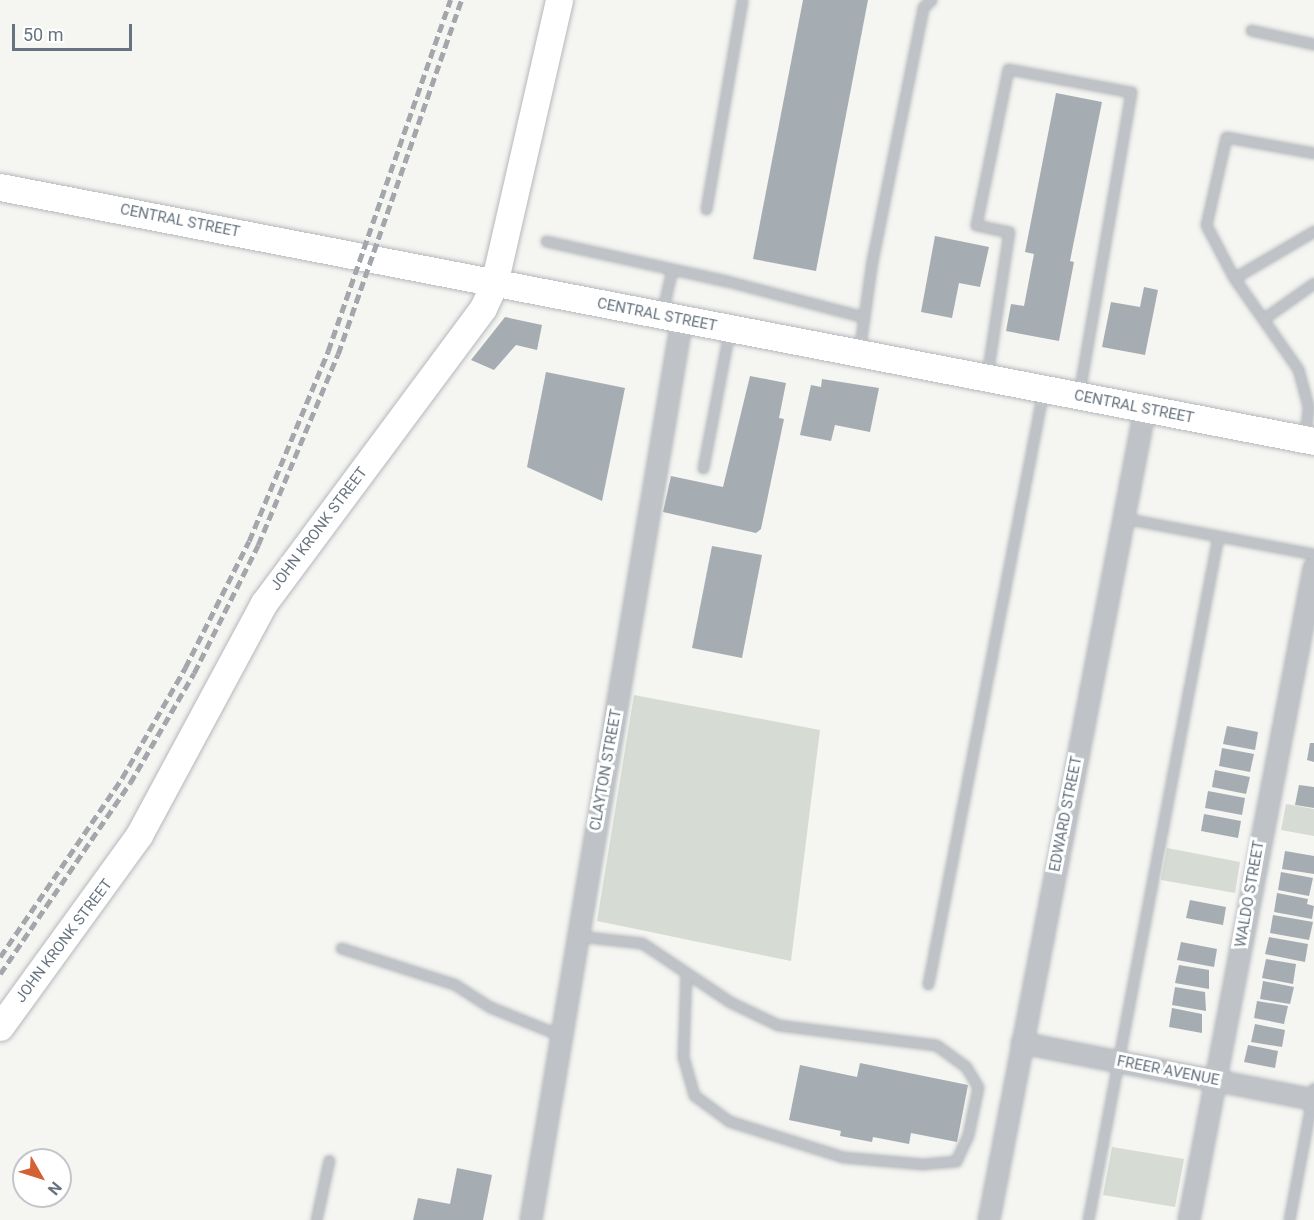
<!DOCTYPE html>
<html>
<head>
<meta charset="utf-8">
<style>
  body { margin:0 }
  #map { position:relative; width:1314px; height:1220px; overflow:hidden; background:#f5f5f2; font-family:Roboto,sans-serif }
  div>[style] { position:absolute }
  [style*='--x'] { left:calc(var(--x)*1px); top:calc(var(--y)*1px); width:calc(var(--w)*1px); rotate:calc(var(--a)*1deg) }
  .green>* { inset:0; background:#d6dcd3 }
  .building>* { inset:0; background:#a6adb2 }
  .roads { filter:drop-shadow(0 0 2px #b4b8bc) drop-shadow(0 0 2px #b4b8bc) }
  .lane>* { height:9px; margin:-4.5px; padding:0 4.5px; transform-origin:4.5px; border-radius:4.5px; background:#bfc2c6 }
  .street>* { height:20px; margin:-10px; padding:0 10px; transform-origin:10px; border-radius:10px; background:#bfc2c6 }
  .secondary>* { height:27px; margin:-13.5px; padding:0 13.5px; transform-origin:13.5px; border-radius:13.5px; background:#fff }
  .rail>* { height:4.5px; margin-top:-2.25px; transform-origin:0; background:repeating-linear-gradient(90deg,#a3a7ac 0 9px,transparent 0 13.5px) }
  span { translate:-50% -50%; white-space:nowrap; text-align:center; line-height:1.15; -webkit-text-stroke:6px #fff; paint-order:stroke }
  .street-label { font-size:15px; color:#677480 }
  .north { position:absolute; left:12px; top:1148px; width:60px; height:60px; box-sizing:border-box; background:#fff; border:2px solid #c2c7cc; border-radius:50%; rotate:129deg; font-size:16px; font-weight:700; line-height:24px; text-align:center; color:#677480 }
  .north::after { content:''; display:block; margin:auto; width:21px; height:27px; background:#d46133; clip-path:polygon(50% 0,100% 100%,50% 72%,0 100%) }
  .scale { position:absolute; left:12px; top:24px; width:120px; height:27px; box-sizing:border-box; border:3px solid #677480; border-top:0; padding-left:8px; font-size:18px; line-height:21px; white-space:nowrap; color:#677480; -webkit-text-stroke:4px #fff; paint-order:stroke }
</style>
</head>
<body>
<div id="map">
  <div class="green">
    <i style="clip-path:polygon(634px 695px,820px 730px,791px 961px,597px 921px)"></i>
    <i style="clip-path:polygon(1286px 804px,1314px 809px,1314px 836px,1281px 830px)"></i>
    <i style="clip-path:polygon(1167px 848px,1240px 862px,1235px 893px,1161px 880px)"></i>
    <i style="clip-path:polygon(1112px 1147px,1184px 1159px,1175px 1207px,1103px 1195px)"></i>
  </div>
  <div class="building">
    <i style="clip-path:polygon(803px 0,868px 0,816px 271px,753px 259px)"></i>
    <i style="clip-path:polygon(1056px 93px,1102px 102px,1070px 261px,1074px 262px,1059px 341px,1006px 331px,1011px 304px,1024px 306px,1034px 254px,1025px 252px)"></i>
    <i style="clip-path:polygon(935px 236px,989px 247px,980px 287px,959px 283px,952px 318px,921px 312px)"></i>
    <i style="clip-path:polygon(1144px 287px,1158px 290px,1145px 355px,1102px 347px,1111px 302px,1140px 307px)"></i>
    <i style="clip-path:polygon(505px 317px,542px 325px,537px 350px,516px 345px,494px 370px,471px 360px)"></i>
    <i style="clip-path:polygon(546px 372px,625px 388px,602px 501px,527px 467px)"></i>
    <i style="clip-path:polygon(750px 376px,786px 383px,779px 418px,784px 419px,761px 529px,756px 533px,663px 512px,671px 476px,723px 487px)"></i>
    <i style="clip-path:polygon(822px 379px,879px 388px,870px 432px,835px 425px,831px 441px,800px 435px,811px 385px,821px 387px)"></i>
    <i style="clip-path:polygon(712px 546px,762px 555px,742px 658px,692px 648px)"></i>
    <i style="clip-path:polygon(1227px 726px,1258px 732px,1255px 750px,1223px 744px)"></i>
    <i style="clip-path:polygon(1310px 743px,1314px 743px,1314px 762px,1307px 760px)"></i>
    <i style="clip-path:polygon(1222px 748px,1254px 754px,1250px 772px,1219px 766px)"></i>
    <i style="clip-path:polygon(1215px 770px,1250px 777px,1246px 794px,1212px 787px)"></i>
    <i style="clip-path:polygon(1299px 785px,1314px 787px,1314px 808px,1295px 805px)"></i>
    <i style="clip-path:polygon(1208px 791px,1245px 798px,1242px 815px,1205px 808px)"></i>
    <i style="clip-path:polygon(1204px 814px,1241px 821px,1238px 838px,1201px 831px)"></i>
    <i style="clip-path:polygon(1285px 851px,1314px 856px,1314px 874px,1282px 869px)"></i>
    <i style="clip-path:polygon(1281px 872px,1313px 878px,1309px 896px,1278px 890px)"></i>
    <i style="clip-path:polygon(1277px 893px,1308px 899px,1307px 904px,1314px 906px,1312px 919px,1274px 912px)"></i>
    <i style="clip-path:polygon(1190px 900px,1226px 907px,1223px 925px,1186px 918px)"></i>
    <i style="clip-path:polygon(1273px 915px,1313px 922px,1309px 940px,1270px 933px)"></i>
    <i style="clip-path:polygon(1269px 937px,1308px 944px,1305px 962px,1265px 954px)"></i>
    <i style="clip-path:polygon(1181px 942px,1217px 949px,1214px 967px,1177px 960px)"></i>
    <i style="clip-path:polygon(1266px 959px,1296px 964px,1293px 984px,1262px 978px)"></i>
    <i style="clip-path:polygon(1179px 965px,1209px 970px,1209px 989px,1175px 983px)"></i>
    <i style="clip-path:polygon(1263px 981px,1294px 987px,1290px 1004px,1260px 999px)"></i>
    <i style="clip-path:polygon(1175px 987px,1205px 992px,1206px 1011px,1172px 1005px)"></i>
    <i style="clip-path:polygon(1257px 1001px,1288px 1006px,1284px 1024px,1254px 1018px)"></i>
    <i style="clip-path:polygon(1172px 1008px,1202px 1014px,1202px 1033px,1169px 1027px)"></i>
    <i style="clip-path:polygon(1255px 1024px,1285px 1030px,1282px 1047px,1251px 1042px)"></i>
    <i style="clip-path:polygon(1248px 1045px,1278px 1051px,1275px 1068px,1244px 1062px)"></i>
    <i style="clip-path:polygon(860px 1063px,968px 1085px,957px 1142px,911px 1133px,909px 1144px,873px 1137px,872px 1142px,840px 1136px,841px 1131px,789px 1120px,800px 1065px,857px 1077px)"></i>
    <i style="clip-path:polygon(457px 1168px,492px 1175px,483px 1220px,413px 1220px,418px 1198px,450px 1204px)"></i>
  </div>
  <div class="roads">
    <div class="lane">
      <i style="--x:1251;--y:30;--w:65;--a:12.5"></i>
      <i style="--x:706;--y:209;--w:212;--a:-80.2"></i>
      <i style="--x:546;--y:241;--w:185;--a:12.5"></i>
      <i style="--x:727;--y:281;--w:142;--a:14.7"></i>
      <i style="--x:1234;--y:278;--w:60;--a:-117.8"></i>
      <i style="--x:1206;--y:225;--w:90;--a:-77.2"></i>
      <i style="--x:1226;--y:137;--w:89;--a:10.3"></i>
      <i style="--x:662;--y:313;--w:45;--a:-77.2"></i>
      <i style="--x:1263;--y:319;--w:62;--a:-35.2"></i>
      <i style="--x:859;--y:352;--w:92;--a:-81.9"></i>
      <i style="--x:872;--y:261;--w:259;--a:-78.6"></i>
      <i style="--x:923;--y:7;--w:11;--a:-41"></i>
      <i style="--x:987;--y:375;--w:145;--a:-81.3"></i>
      <i style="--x:1009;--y:232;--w:34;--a:-168"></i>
      <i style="--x:976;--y:225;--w:159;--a:-78.4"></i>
      <i style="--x:1008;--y:69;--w:125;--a:10.6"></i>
      <i style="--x:1131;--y:92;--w:306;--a:99.8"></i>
      <i style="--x:1305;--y:437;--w:31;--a:-84"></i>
      <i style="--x:1308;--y:406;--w:38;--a:-105"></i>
      <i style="--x:1298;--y:369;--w:111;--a:-125.1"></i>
      <i style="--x:1234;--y:278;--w:93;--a:-30.4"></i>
      <i style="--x:703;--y:468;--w:138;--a:-79.2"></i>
      <i style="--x:1123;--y:518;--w:194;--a:10.7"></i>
      <i style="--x:578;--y:936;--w:64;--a:6.2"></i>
      <i style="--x:642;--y:943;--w:106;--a:33.8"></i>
      <i style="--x:730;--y:1002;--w:53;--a:25.6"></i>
      <i style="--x:778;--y:1025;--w:159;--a:7.2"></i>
      <i style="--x:936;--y:1045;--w:37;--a:36"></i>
      <i style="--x:966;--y:1067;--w:23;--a:59"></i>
      <i style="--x:978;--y:1087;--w:49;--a:101.8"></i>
      <i style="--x:968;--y:1135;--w:29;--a:115"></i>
      <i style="--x:956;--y:1161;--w:33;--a:175"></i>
      <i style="--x:923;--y:1164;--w:80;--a:-175"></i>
      <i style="--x:843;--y:1157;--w:120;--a:-162.5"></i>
      <i style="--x:729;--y:1121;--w:44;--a:-143.4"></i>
      <i style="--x:694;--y:1095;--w:40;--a:-106"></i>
      <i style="--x:683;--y:1057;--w:84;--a:-88"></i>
      <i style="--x:341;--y:948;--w:119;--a:17.7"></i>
      <i style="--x:454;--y:984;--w:43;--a:32.6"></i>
      <i style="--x:490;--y:1007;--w:78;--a:21.9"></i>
      <i style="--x:928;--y:984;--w:604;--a:-79.02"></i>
      <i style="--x:316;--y:1220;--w:61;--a:-77.8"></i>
      <i style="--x:1088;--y:1220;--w:696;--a:-79.24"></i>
      <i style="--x:1289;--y:1220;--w:134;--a:-79.3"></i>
    </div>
    <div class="street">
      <i style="--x:1022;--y:1043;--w:298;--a:11"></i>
      <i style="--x:531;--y:1220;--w:913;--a:-80.48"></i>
      <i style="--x:989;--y:1220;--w:826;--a:-79.11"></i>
      <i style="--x:1189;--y:1220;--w:664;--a:-79.15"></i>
    </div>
    <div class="secondary">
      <i style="--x:0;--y:187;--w:1338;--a:10.94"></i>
      <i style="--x:0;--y:1027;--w:237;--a:-54.1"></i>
      <i style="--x:139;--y:835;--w:264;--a:-61.7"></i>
      <i style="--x:264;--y:603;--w:367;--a:-53.4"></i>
      <i style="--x:483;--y:308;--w:26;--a:-65"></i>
      <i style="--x:494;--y:284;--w:291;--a:-77.1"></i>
    </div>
  </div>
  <div class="rail">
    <i style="--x:0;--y:957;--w:217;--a:-55.7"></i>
    <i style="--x:122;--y:778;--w:127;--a:-60.2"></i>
    <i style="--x:185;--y:668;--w:142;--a:-63.3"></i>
    <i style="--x:249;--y:541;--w:206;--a:-67.4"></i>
    <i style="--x:328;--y:351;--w:372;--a:-70.8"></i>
    <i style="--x:0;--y:974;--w:231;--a:-55.8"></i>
    <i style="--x:130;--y:783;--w:127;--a:-59.8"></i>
    <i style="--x:194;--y:673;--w:143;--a:-63.4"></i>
    <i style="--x:258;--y:545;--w:207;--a:-67.3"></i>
    <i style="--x:338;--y:354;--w:375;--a:-70.8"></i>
  </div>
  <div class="street-label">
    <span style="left:180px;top:221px;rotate:11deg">CENTRAL STREET</span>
    <span style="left:657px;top:315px;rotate:11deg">CENTRAL STREET</span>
    <span style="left:1134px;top:407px;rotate:11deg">CENTRAL STREET</span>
    <span style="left:319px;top:529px;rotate:-53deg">JOHN KRONK STREET</span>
    <span style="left:606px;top:770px;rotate:-80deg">CLAYTON STREET</span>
    <span style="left:1066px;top:814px;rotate:-79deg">EDWARD STREET</span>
    <span style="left:1250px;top:894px;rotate:-80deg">WALDO STREET</span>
    <span style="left:64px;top:941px;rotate:-53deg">JOHN KRONK STREET</span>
    <span style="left:1168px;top:1071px;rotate:11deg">FREER AVENUE</span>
  </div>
  <div class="north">N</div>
  <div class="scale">50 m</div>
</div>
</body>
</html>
